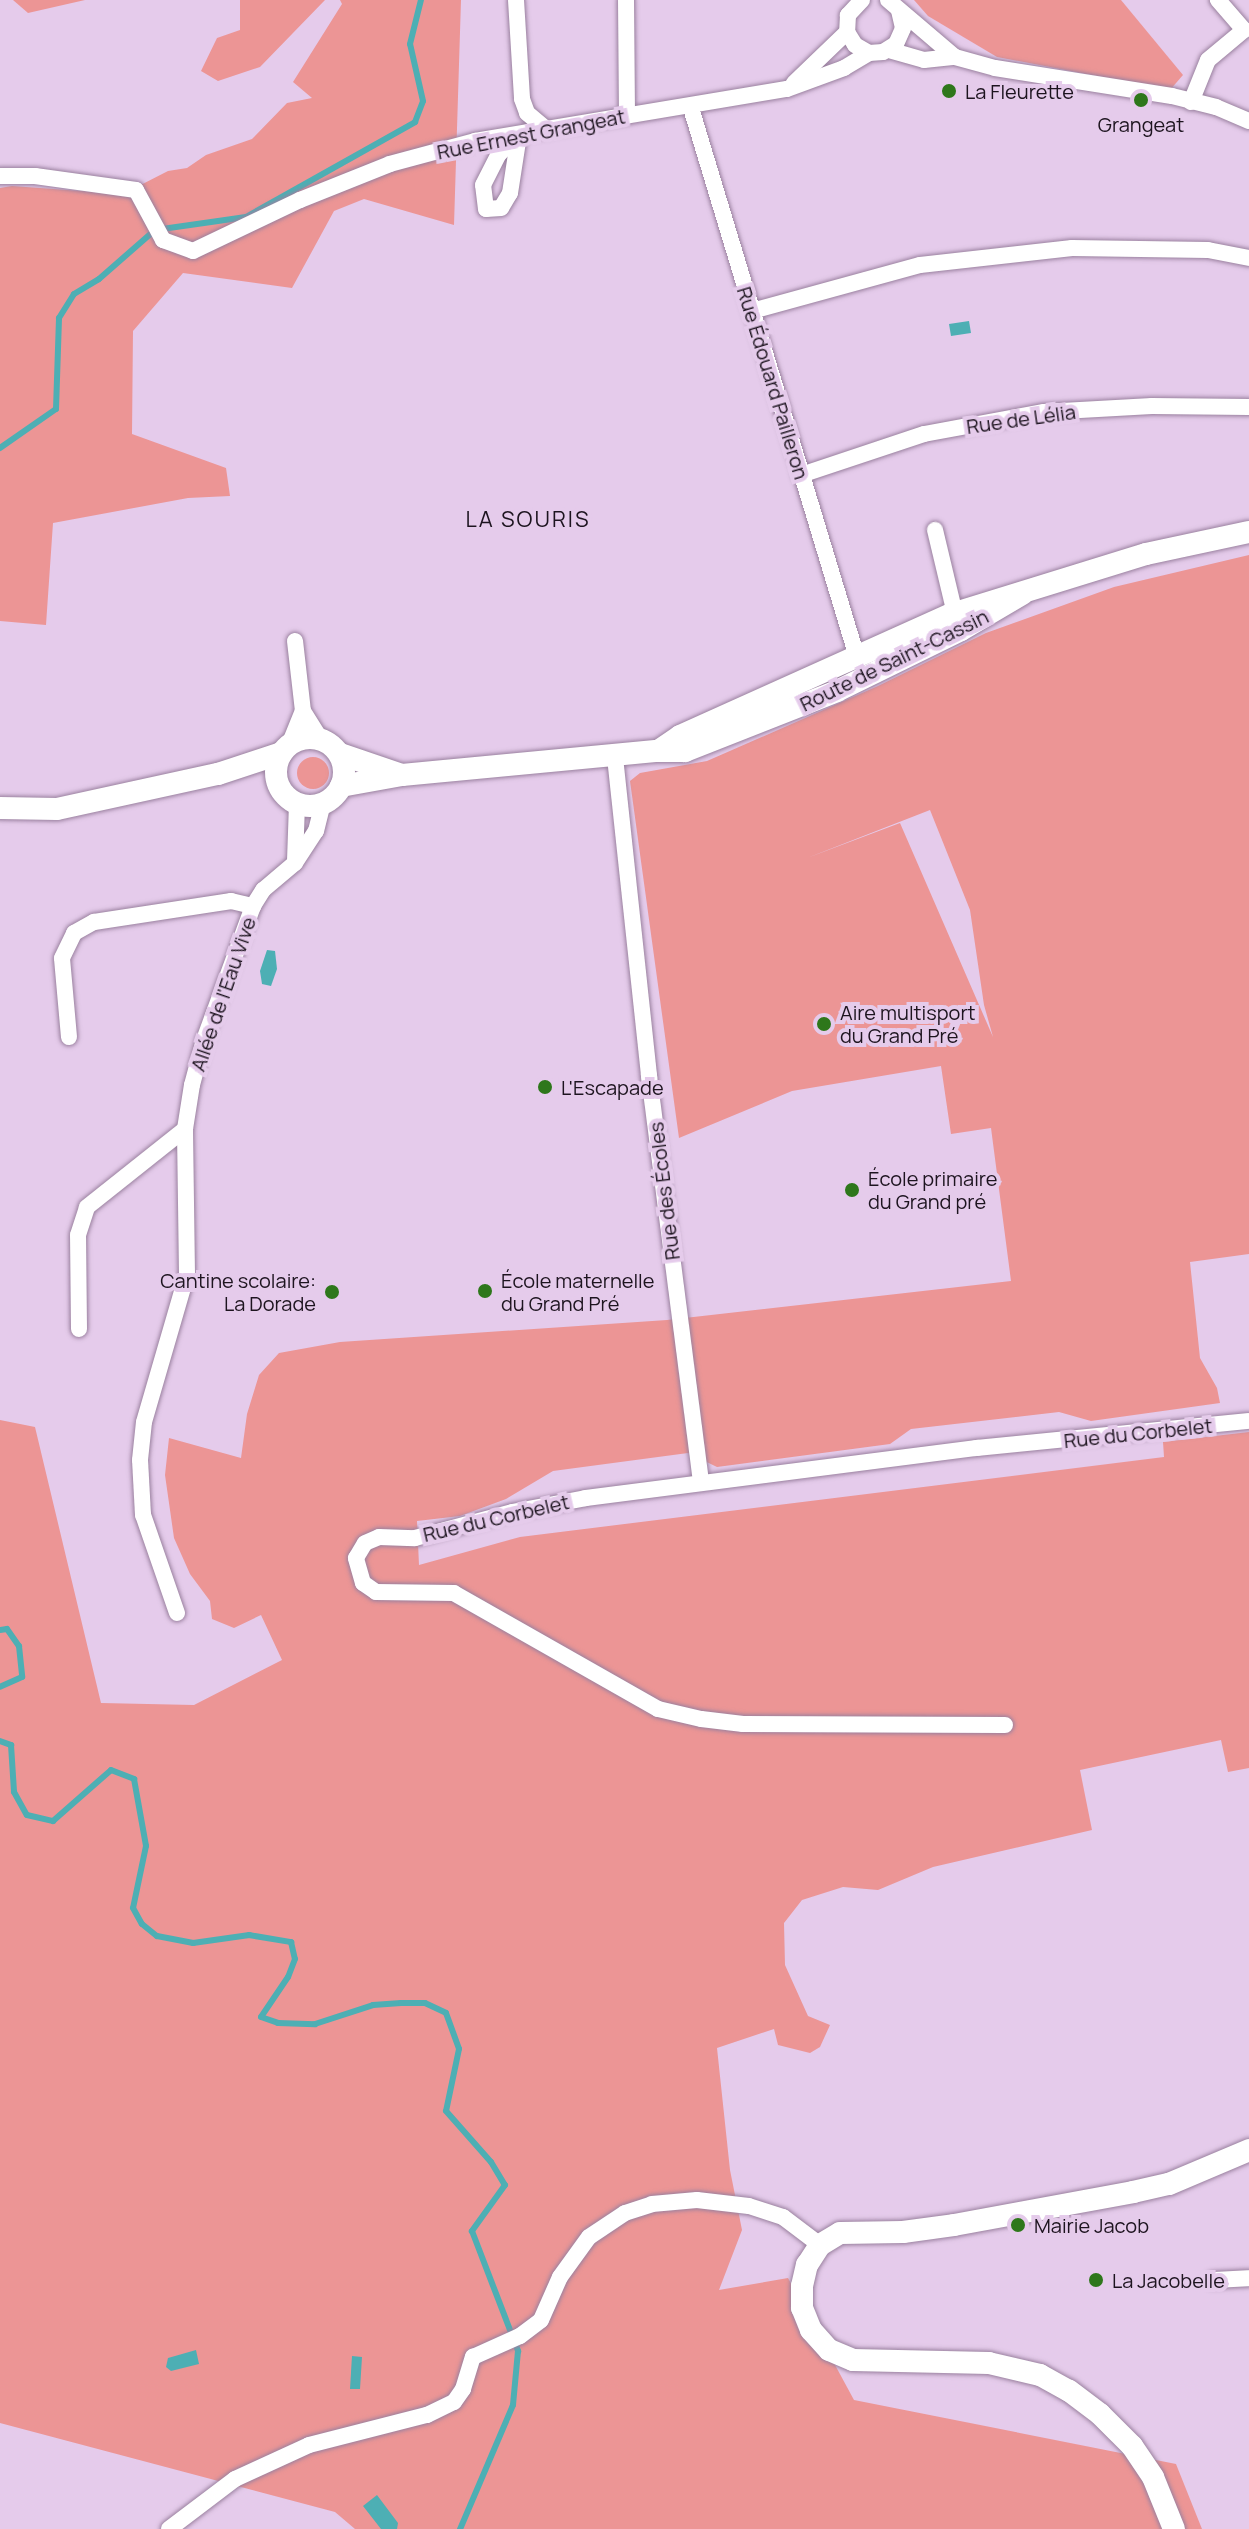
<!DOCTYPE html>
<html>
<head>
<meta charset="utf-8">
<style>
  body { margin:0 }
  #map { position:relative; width:1249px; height:2529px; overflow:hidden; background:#e5cbeb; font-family:Manrope,sans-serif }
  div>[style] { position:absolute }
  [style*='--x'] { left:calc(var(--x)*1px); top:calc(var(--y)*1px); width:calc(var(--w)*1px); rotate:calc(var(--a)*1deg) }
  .green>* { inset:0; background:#ec9595 }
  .round { border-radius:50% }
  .water>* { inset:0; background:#4dafb4 }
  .stream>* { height:6px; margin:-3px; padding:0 3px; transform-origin:3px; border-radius:3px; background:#4dafb4 }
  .roads { filter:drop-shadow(0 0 2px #9a819f) drop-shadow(0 0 2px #9a819f) }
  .street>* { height:16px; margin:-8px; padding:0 8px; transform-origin:8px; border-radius:8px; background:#fff }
  .secondary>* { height:22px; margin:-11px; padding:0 11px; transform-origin:11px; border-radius:11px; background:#fff }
  .secondary>.ring { margin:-11px; padding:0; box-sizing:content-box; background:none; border:22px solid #fff; border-radius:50% }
  .dots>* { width:22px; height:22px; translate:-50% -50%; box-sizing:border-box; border:4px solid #e5cbeb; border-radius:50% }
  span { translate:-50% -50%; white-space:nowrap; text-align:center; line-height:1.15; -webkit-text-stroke:8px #e5cbeb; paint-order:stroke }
  .poi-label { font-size:20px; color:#1d141f }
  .left { translate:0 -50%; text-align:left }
  .right { translate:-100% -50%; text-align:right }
  .street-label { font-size:20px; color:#1d141f }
  .neighbourhood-label { font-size:22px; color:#1d141f; letter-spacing:2px }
</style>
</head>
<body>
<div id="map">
  <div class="green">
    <i style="clip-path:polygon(13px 0,85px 0,28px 13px)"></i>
    <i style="clip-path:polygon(240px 0,325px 0,260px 67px,218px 81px,201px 71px,217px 38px,240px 30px)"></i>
    <i style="clip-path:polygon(340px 0,461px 0,454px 225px,364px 199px,334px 211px,292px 288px,183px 273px,133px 331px,132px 434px,226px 468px,230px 496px,188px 498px,53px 523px,46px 625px,0 621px,0 188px,12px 186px,123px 194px,168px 171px,187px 168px,206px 155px,252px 139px,287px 103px,312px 98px,293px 82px,342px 4px)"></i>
    <i style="clip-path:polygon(914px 0,1121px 0,1183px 75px,1170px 90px,997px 57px,928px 16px)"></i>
    <i style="clip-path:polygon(evenodd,1249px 555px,1249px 1254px,1190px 1262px,1200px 1358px,1217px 1388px,1220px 1403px,1091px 1421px,1059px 1412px,911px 1429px,890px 1444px,717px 1467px,688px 1453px,553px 1471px,506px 1499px,460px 1516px,417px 1521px,419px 1565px,520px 1537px,1164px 1457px,1163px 1442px,1249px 1432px,1249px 1768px,1228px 1772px,1221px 1740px,1080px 1770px,1092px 1830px,933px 1867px,878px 1890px,843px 1887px,802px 1900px,784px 1923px,785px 1965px,808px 2016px,830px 2025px,820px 2047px,810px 2053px,778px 2045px,774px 2029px,717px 2048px,730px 2170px,742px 2230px,719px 2290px,788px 2278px,854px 2400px,1176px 2464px,1202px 2529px,355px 2529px,335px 2512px,0 2423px,0 1420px,35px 1427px,101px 1703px,194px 1705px,282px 1660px,261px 1615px,234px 1628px,212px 1619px,210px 1601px,190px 1574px,174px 1538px,165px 1475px,169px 1438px,241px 1458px,247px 1414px,259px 1375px,279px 1353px,340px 1342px,667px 1320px,1011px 1281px,991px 1128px,951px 1134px,941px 1066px,792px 1091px,679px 1138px,630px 781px,640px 773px,707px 761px,878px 686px,986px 633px,1114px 587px,1249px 555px,930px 810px,970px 910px,984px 1005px,993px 1037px,900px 823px,807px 858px,930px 810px)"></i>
    <i class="round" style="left:297px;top:757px;width:32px;height:32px"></i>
  </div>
  <div class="water">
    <i style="clip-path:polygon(969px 321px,971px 333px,951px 336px,949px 324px)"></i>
    <i style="clip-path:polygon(267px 950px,275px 951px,277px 969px,271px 986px,262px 984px,260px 971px)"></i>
    <i style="clip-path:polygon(196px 2350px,199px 2364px,171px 2371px,166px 2367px,168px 2358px)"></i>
    <i style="clip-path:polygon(352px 2356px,362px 2357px,360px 2389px,350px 2389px)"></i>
    <i style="clip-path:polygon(377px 2495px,398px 2523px,397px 2529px,381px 2529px,363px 2506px)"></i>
  </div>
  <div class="stream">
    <i style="--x:0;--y:448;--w:68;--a:-34.9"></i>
    <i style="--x:56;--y:409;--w:91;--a:-88.1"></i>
    <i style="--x:59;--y:318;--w:28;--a:-58"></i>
    <i style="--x:74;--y:294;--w:29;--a:-31"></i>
    <i style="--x:99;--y:279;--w:74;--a:-41.2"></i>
    <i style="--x:155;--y:230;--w:92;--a:-8.1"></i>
    <i style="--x:246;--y:217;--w:194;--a:-29.3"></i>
    <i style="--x:415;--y:122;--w:22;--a:-69"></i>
    <i style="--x:423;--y:101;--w:58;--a:-102.8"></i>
    <i style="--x:410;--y:44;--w:45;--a:-76"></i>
    <i style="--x:0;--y:1630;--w:7;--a:-8"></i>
    <i style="--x:7;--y:1629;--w:21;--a:55"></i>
    <i style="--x:19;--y:1646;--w:31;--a:84"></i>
    <i style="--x:22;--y:1677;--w:24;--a:156"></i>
    <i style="--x:0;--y:1741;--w:12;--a:20"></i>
    <i style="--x:11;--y:1745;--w:47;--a:86.3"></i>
    <i style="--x:14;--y:1792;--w:26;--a:61"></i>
    <i style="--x:27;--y:1815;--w:27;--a:13"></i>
    <i style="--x:53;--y:1821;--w:77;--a:-41.3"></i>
    <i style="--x:111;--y:1770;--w:25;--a:21"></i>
    <i style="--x:134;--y:1779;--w:68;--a:79.8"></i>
    <i style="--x:146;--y:1846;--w:63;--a:101.8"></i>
    <i style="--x:133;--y:1908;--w:18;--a:61"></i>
    <i style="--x:142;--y:1924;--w:19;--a:39"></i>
    <i style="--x:157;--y:1936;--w:37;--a:11"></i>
    <i style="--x:193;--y:1943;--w:57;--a:-8.1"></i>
    <i style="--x:249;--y:1935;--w:43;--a:9.5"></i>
    <i style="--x:291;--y:1942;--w:17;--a:77"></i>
    <i style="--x:295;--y:1959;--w:19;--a:111"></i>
    <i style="--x:288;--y:1977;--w:48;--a:124"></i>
    <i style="--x:261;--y:2017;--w:18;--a:19"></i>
    <i style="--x:278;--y:2023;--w:37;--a:2"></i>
    <i style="--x:315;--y:2024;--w:61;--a:-18.1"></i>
    <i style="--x:373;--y:2005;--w:28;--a:-4"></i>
    <i style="--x:401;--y:2003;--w:24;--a:0"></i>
    <i style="--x:425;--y:2003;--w:23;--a:25"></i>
    <i style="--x:446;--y:2013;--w:38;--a:70"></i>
    <i style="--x:459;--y:2049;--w:63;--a:101.8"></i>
    <i style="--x:446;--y:2111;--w:68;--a:48.6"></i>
    <i style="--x:491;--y:2162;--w:27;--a:59"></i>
    <i style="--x:505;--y:2185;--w:57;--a:125.7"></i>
    <i style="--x:472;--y:2231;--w:129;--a:69"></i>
    <i style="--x:518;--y:2351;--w:54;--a:95.3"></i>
    <i style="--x:513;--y:2405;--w:135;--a:113.1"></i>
  </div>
  <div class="roads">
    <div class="street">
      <i style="--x:516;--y:0;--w:99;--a:86.5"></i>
      <i style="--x:522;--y:99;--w:15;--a:70"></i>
      <i style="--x:527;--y:113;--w:26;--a:40"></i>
      <i style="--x:626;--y:0;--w:116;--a:89.5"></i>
      <i style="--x:862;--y:0;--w:21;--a:133"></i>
      <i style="--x:848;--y:15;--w:17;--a:93"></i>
      <i style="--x:847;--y:32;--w:15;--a:58"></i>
      <i style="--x:855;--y:45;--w:16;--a:30"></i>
      <i style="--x:869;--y:53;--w:14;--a:-4"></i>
      <i style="--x:883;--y:52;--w:15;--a:-32"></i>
      <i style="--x:896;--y:44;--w:17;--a:-66"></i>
      <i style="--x:903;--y:28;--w:18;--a:-103"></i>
      <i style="--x:888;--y:0;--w:88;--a:40.4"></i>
      <i style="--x:889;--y:50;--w:36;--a:16"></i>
      <i style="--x:924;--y:60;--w:31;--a:-6"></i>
      <i style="--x:955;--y:57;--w:41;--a:15.4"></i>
      <i style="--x:995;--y:68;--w:179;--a:9"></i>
      <i style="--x:1172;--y:96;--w:45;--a:14"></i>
      <i style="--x:1216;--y:107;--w:36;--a:23"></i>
      <i style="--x:794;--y:83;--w:74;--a:-43.9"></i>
      <i style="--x:1191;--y:102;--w:45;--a:-68"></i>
      <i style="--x:1208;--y:60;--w:47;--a:-39.8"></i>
      <i style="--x:1244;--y:30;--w:40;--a:-131"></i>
      <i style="--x:691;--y:108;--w:574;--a:73.18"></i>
      <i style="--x:519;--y:135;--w:59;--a:98.8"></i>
      <i style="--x:510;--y:193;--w:17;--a:121"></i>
      <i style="--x:501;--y:208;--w:15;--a:176"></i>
      <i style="--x:486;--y:209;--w:24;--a:-97"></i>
      <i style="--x:483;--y:185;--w:34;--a:-63"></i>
      <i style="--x:498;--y:155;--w:29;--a:-44"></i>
      <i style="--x:0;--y:176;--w:35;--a:0"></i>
      <i style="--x:35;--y:176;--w:102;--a:7.9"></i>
      <i style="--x:136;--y:190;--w:57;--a:61.6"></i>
      <i style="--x:163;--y:240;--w:32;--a:20"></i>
      <i style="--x:193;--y:251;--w:119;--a:-25.5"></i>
      <i style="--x:300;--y:200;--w:97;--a:-21.8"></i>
      <i style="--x:390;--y:164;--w:88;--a:-15.1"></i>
      <i style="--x:475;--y:141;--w:316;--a:-9.5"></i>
      <i style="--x:787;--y:89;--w:61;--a:-20.2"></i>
      <i style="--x:844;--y:68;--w:29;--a:-31"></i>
      <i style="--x:752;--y:311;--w:174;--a:-15.3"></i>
      <i style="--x:920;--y:265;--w:153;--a:-6.4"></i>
      <i style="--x:1072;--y:248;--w:136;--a:0.8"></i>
      <i style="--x:1208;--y:250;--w:42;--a:11"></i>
      <i style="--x:801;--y:475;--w:130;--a:-18.4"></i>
      <i style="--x:924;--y:434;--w:122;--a:-10.4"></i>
      <i style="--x:1044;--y:412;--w:108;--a:-3.2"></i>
      <i style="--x:1152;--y:406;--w:97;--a:0.6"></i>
      <i style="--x:935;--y:530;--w:95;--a:76.6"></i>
      <i style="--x:295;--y:641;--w:70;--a:83.5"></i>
      <i style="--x:303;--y:711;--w:34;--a:58"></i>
      <i style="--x:289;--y:745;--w:37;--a:-68"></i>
      <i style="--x:615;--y:757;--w:321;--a:83.9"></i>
      <i style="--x:649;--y:1076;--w:409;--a:82.7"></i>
      <i style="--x:295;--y:861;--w:58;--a:-88"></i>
      <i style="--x:69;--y:1037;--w:79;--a:-95.1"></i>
      <i style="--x:62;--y:958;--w:28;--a:-64"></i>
      <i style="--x:74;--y:933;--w:23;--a:-29"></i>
      <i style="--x:94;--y:922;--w:139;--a:-8.7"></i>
      <i style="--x:231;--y:901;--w:23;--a:13"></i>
      <i style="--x:79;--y:1329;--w:94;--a:-90.6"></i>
      <i style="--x:78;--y:1235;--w:29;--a:-72"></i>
      <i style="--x:87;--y:1207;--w:125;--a:-38.5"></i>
      <i style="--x:177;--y:1613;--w:104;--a:-109.1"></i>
      <i style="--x:143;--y:1515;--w:55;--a:-93.1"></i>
      <i style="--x:140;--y:1460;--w:38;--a:-84"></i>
      <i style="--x:144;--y:1422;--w:154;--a:-73.8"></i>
      <i style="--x:187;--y:1274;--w:145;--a:-90.8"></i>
      <i style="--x:185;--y:1129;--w:45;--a:-81"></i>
      <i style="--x:192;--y:1085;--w:47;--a:-75.1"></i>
      <i style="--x:204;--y:1040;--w:143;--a:-69.9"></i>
      <i style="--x:253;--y:906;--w:19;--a:-58"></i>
      <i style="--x:263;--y:890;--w:42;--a:-40.2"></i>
      <i style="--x:295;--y:863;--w:38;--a:-57"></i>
      <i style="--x:316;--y:831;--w:29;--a:-76"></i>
      <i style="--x:1005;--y:1725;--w:262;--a:-179.8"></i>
      <i style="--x:743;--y:1724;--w:42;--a:-173.2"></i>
      <i style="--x:701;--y:1719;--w:44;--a:-166.9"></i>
      <i style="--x:658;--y:1709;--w:235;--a:-150.4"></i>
      <i style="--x:454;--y:1593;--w:78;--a:-179.3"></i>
      <i style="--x:376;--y:1592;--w:16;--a:-145"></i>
      <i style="--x:363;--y:1583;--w:26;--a:-106"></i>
      <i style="--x:356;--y:1558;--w:17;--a:-59"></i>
      <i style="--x:365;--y:1543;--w:15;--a:-23"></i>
      <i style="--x:379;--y:1537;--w:36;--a:2"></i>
      <i style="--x:415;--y:1538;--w:100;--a:-15"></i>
      <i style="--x:512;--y:1512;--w:75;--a:-10.7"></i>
      <i style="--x:586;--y:1498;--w:394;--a:-7.3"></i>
      <i style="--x:977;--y:1448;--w:273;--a:-5.7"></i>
      <i style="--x:1213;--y:2280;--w:36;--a:-3"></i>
      <i style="--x:169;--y:2529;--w:83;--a:-37.1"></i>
      <i style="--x:235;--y:2479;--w:81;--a:-24.7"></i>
      <i style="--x:309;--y:2445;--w:122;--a:-14.3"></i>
      <i style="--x:427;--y:2415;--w:30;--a:-26"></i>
      <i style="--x:454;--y:2402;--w:16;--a:-55"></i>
      <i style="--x:463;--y:2389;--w:34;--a:-73"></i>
      <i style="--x:473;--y:2357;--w:51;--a:-24.1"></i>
      <i style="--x:520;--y:2336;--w:26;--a:-37"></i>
      <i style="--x:541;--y:2320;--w:47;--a:-66.2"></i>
      <i style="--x:560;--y:2277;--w:49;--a:-54.1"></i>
      <i style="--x:589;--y:2237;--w:43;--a:-33.7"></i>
      <i style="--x:625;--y:2213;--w:28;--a:-18"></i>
      <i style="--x:652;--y:2204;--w:45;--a:-5.1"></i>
      <i style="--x:697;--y:2200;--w:52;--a:6.6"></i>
      <i style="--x:749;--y:2206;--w:36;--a:18"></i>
      <i style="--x:783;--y:2217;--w:46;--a:37.1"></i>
    </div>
    <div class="secondary">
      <i class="ring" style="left:276px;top:738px;width:46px;height:46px"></i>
      <i style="--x:658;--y:751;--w:27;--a:-34"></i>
      <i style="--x:680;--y:736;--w:298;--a:-24.2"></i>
      <i style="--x:952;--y:614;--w:203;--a:-17.2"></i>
      <i style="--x:1146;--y:554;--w:105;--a:-12.1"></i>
      <i style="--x:340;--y:754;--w:65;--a:18.7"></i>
      <i style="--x:341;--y:786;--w:62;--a:-10.2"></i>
      <i style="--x:402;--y:775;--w:257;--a:-5.4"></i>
      <i style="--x:658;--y:751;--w:27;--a:0"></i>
      <i style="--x:685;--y:751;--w:163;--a:-21.5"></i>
      <i style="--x:837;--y:691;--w:138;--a:-26.2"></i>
      <i style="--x:961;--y:630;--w:71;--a:-30.5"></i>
      <i style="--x:0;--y:808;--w:57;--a:1"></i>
      <i style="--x:57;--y:809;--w:165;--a:-12.3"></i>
      <i style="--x:218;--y:774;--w:67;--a:-18.2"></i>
      <i style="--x:1174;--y:2529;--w:56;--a:-112"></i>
      <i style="--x:1153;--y:2477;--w:37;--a:-124"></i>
      <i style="--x:1132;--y:2446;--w:45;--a:-135"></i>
      <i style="--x:1100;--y:2414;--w:39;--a:-143"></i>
      <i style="--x:1069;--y:2391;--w:33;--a:-151"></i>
      <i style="--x:1040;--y:2375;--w:52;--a:-166.8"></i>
      <i style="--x:989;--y:2363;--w:136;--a:-178.7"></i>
      <i style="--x:853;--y:2360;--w:26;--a:-157"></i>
      <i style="--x:829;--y:2350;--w:27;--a:-132"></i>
      <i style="--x:811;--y:2330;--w:24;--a:-112"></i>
      <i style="--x:802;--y:2308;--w:22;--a:-90"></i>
      <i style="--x:802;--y:2286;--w:22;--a:-77"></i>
      <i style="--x:807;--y:2265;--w:24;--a:-57"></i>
      <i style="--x:820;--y:2245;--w:23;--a:-31"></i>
      <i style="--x:840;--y:2233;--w:63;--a:-0.9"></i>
      <i style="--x:903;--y:2232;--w:51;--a:-7.8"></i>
      <i style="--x:954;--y:2225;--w:182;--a:-10.4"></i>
      <i style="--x:1133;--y:2192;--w:37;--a:-13"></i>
      <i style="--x:1169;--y:2184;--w:87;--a:-23"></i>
    </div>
  </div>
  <div class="dots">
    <i style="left:949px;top:91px;background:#2e771b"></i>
    <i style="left:1141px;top:100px;background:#2e771b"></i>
    <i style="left:824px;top:1024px;background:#2e771b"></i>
    <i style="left:545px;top:1087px;background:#2e771b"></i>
    <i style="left:852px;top:1190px;background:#2e771b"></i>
    <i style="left:485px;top:1291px;background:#2e771b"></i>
    <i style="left:332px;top:1292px;background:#2e771b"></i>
    <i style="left:1018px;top:2225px;background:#2e771b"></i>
    <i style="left:1096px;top:2280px;background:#2e771b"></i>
  </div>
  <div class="poi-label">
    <span class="left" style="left:965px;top:91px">La Fleurette</span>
    <span style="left:1141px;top:124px">Grangeat</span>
    <span class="left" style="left:840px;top:1024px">Aire multisport<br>du Grand Pré</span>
    <span class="left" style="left:561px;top:1087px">L'Escapade</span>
    <span class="left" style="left:868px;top:1190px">École primaire<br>du Grand pré</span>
    <span class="right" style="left:316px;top:1292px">Cantine scolaire:<br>La Dorade</span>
    <span class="left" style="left:501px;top:1292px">École maternelle<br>du Grand Pré</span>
    <span class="left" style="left:1034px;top:2225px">Mairie Jacob</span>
    <span class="left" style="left:1112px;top:2280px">La Jacobelle</span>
  </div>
  <div class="street-label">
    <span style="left:531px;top:134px;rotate:-11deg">Rue Ernest Grangeat</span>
    <span style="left:773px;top:383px;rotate:73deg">Rue Édouard Pailleron</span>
    <span style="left:1021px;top:419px;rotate:-8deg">Rue de Lélia</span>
    <span style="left:894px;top:660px;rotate:-26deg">Route de Saint-Cassin</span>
    <span style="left:223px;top:994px;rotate:-71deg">Allée de l'Eau Vive</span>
    <span style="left:664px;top:1191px;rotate:-97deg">Rue des Écoles</span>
    <span style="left:1138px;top:1433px;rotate:-6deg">Rue du Corbelet</span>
    <span style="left:496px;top:1518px;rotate:-13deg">Rue du Corbelet</span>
  </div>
  <div class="neighbourhood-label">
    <span style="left:528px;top:520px">LA SOURIS</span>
  </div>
</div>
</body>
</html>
